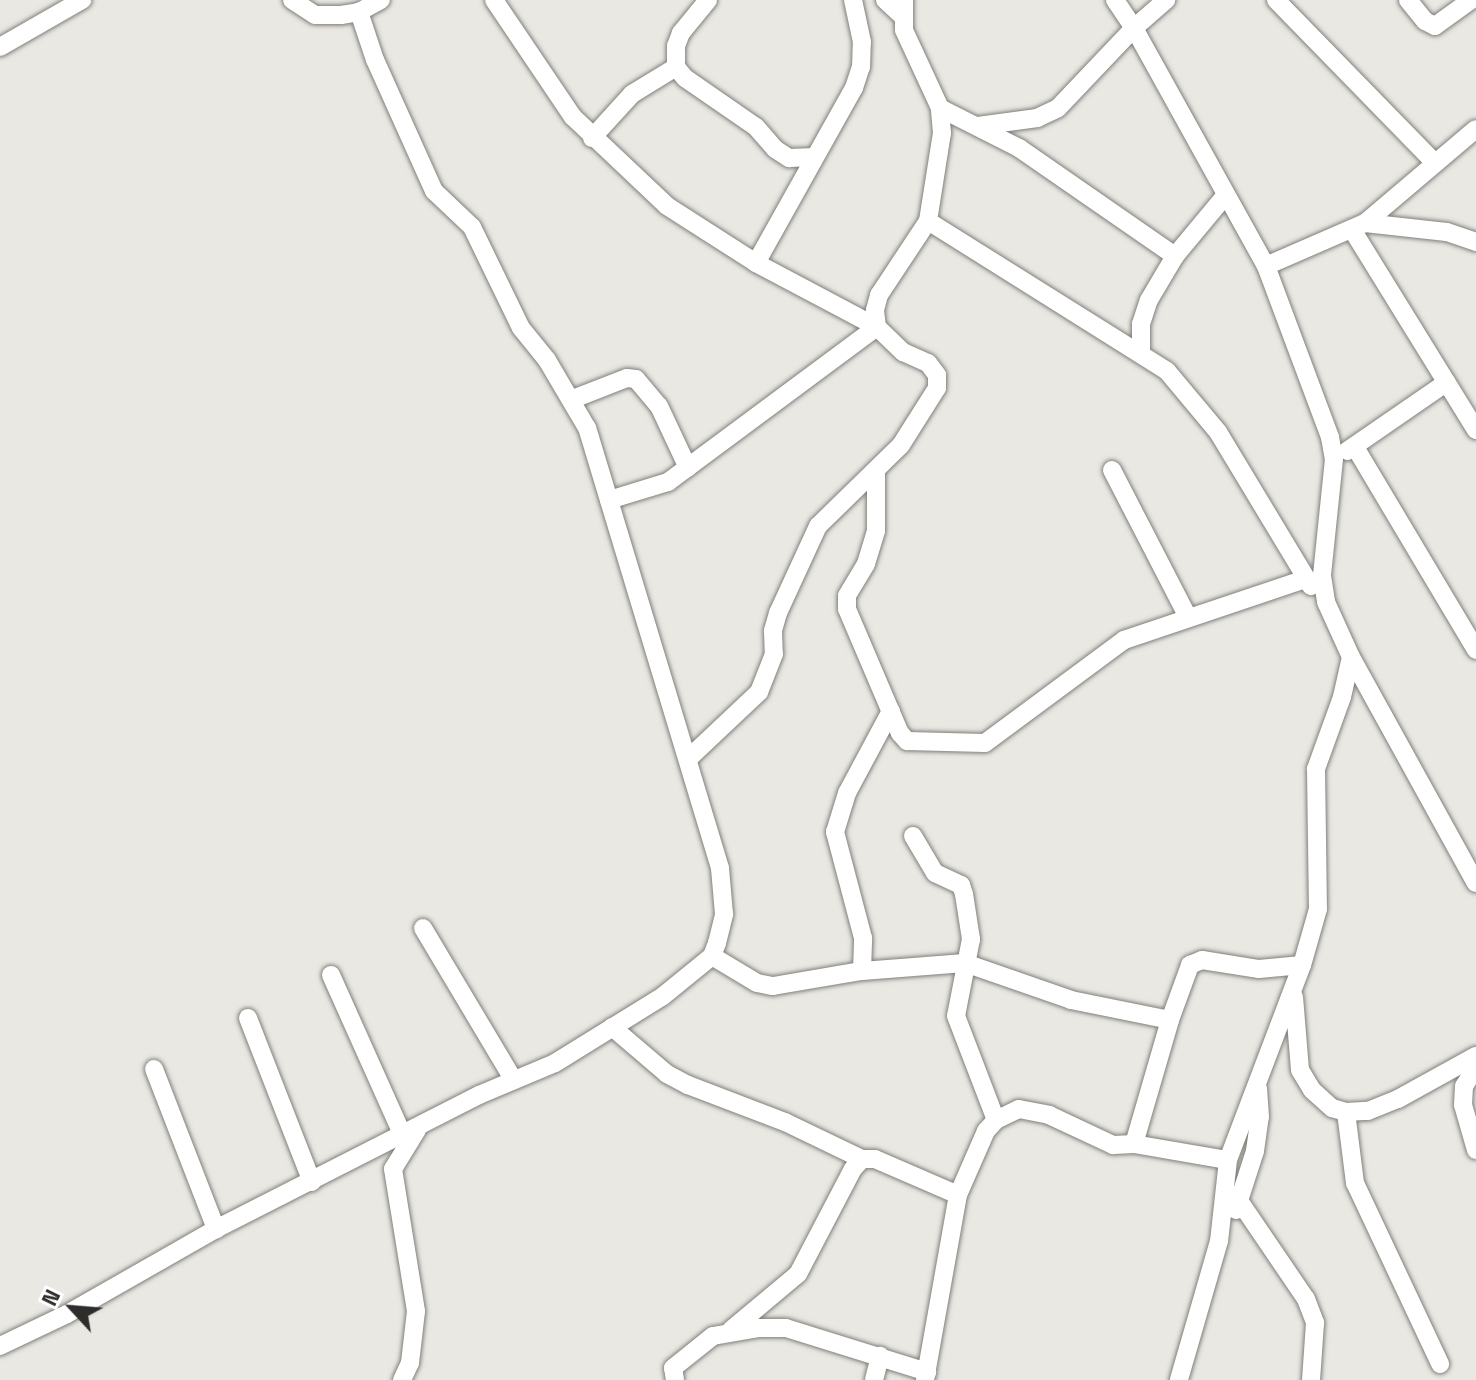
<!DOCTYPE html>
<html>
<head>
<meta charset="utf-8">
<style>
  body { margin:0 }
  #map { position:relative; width:1476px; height:1380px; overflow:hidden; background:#e9e8e2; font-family:"Space Grotesk",sans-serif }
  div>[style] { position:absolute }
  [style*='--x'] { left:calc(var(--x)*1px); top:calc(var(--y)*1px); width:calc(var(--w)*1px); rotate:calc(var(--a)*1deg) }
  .roads { filter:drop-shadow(0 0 2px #807f7a) drop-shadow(0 0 2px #807f7a) }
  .street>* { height:18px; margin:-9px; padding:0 9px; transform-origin:9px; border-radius:9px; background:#fff }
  span { translate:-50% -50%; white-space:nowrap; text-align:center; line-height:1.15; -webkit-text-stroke:8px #fff; paint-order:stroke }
  .north { position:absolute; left:32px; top:1268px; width:80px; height:80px; -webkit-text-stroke:6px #fff; paint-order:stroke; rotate:296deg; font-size:22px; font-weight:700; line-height:32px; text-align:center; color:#2e2d2b }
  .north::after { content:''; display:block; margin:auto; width:28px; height:36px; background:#2e2d2b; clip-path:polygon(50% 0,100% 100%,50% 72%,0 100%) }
</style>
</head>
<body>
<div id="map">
  <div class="roads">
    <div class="street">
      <i style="--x:292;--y:0;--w:27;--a:33"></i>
      <i style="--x:315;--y:15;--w:26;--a:0"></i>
      <i style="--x:341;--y:15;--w:18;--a:-9"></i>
      <i style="--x:359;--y:12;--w:25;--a:-29"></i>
      <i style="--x:494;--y:0;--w:141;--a:56"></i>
      <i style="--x:573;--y:117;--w:129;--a:43.4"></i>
      <i style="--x:667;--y:206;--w:106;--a:32.6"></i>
      <i style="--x:756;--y:263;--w:137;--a:27.9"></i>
      <i style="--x:877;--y:327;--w:36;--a:44"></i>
      <i style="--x:903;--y:352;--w:27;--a:24"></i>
      <i style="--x:928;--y:363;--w:15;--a:53"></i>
      <i style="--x:937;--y:375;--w:13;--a:90"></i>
      <i style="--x:937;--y:388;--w:67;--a:122.3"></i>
      <i style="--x:901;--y:445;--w:116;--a:135.7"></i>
      <i style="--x:818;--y:526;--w:96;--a:114.7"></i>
      <i style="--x:778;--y:613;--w:19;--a:106"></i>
      <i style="--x:773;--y:631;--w:23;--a:88"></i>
      <i style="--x:774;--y:654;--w:41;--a:111.5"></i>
      <i style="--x:759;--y:692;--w:98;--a:136.7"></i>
      <i style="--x:708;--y:0;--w:43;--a:129.3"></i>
      <i style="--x:681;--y:33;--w:14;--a:111"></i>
      <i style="--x:676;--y:46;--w:21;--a:90"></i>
      <i style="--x:676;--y:67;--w:14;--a:51"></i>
      <i style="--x:685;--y:78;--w:86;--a:34.6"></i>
      <i style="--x:756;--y:127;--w:29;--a:49"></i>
      <i style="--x:775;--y:149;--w:17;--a:33"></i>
      <i style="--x:789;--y:158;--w:26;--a:-2"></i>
      <i style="--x:885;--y:0;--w:22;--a:43"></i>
      <i style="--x:1115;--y:0;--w:34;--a:56"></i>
      <i style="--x:1134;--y:28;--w:272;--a:61"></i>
      <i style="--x:1266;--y:266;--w:183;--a:69.5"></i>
      <i style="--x:1330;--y:437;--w:22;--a:80"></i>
      <i style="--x:1334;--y:459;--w:118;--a:95.9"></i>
      <i style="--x:1322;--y:576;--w:26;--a:81"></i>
      <i style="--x:1326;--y:602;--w:60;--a:65.6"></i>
      <i style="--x:1351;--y:657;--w:41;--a:102.7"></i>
      <i style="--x:1342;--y:697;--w:77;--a:109.9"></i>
      <i style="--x:1316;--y:769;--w:140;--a:89.2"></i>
      <i style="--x:1318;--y:909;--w:58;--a:105.9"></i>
      <i style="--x:1302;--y:965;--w:209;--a:110.8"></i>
      <i style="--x:1228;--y:1160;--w:81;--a:96.3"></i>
      <i style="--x:1219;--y:1241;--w:145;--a:106.1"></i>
      <i style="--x:1276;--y:0;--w:228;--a:45.7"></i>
      <i style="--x:1408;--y:0;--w:27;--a:51"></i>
      <i style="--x:1425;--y:21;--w:11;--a:27"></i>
      <i style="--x:1435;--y:26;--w:44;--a:-35.8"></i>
      <i style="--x:0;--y:47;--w:95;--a:-29.8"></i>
      <i style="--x:940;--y:108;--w:89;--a:26.9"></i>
      <i style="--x:1019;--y:148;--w:190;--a:34.7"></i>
      <i style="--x:1175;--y:256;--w:78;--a:-50.2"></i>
      <i style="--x:978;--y:126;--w:60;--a:-7.7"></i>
      <i style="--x:1037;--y:118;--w:23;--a:-25"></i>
      <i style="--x:1058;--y:108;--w:110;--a:-46.5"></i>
      <i style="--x:1134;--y:28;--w:43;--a:-41.2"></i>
      <i style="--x:592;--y:138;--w:59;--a:-47.7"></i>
      <i style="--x:632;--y:94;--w:52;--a:-31.5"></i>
      <i style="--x:928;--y:221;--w:282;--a:32.1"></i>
      <i style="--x:1167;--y:371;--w:80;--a:50.1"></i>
      <i style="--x:1218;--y:432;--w:180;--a:58.9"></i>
      <i style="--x:1365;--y:223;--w:82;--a:6.3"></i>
      <i style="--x:1447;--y:232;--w:31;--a:19"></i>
      <i style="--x:1353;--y:231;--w:234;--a:58.3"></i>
      <i style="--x:756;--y:263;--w:201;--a:-60.8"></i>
      <i style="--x:854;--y:88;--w:22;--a:-72"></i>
      <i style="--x:861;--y:67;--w:25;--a:-88"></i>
      <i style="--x:862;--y:42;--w:43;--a:-102.1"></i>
      <i style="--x:1266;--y:266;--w:108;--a:-23.5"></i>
      <i style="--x:1365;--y:223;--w:145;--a:-40.3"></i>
      <i style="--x:877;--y:327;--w:17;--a:-97"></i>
      <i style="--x:875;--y:310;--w:16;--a:-75"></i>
      <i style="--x:879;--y:295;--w:89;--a:-56.5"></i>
      <i style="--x:928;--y:221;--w:89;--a:-81"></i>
      <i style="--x:942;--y:133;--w:25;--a:-95"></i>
      <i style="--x:940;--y:108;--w:86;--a:-114.8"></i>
      <i style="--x:904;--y:30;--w:30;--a:-90"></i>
      <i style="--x:1141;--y:352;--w:28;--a:-90"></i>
      <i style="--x:1141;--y:324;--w:25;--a:-72"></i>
      <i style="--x:1149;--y:300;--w:51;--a:-59.4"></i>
      <i style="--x:573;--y:399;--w:58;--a:-21.3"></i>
      <i style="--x:627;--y:378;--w:9;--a:6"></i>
      <i style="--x:636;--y:379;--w:35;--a:50"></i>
      <i style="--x:659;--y:406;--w:68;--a:64.9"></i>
      <i style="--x:1355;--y:447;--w:236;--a:59.2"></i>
      <i style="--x:1347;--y:451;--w:121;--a:-34.6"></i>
      <i style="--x:1112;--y:470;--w:165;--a:62.7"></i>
      <i style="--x:876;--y:472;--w:59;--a:90"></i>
      <i style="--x:876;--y:531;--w:34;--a:107"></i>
      <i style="--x:866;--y:564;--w:37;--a:121"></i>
      <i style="--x:847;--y:596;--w:13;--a:90"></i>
      <i style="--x:847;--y:609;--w:135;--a:66.9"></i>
      <i style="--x:900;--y:733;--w:11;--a:49"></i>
      <i style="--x:907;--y:741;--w:78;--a:1.5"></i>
      <i style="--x:985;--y:743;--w:173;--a:-36.5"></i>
      <i style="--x:1124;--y:640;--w:191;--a:-18.6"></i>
      <i style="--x:609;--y:500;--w:62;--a:-17"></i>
      <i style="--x:668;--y:482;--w:260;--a:-36.6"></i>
      <i style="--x:1351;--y:657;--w:258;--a:61.1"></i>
      <i style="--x:913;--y:836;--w:43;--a:59.3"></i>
      <i style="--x:935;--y:873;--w:29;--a:25"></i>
      <i style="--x:961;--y:885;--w:9;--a:72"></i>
      <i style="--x:964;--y:894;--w:46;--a:81.2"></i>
      <i style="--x:971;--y:939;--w:78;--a:101"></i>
      <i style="--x:956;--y:1016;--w:111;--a:69"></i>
      <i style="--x:423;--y:928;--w:176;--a:59.2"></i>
      <i style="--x:712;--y:956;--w:52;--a:31"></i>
      <i style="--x:757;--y:983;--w:16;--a:11"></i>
      <i style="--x:773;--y:986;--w:90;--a:-9.6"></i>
      <i style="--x:862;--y:971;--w:103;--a:-4.4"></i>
      <i style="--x:965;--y:963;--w:112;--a:19.2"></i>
      <i style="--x:1071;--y:1000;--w:101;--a:11.4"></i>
      <i style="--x:1170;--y:1020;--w:59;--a:-70"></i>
      <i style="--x:1190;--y:965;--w:13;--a:-23"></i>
      <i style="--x:1202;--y:960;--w:58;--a:9"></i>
      <i style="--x:1259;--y:969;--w:43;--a:-5.3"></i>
      <i style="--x:862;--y:971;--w:33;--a:-88"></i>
      <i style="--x:863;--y:938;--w:110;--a:-104.8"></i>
      <i style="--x:835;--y:832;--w:41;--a:-72.9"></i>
      <i style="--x:847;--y:793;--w:93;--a:-61.8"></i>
      <i style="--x:331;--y:975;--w:176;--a:65.9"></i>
      <i style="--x:1294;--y:997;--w:73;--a:85.3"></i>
      <i style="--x:1300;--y:1070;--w:23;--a:59"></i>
      <i style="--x:1312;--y:1090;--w:27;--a:42"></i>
      <i style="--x:1332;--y:1108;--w:15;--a:16"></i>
      <i style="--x:1346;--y:1112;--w:22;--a:-3"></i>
      <i style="--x:1368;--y:1111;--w:32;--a:-22"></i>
      <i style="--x:1398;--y:1099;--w:89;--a:-28.9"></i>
      <i style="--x:248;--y:1018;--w:176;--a:68.7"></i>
      <i style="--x:612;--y:1027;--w:72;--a:40.5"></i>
      <i style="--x:667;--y:1074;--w:24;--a:28"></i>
      <i style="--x:688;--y:1085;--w:104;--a:20.9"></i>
      <i style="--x:785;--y:1122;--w:85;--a:25.7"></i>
      <i style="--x:862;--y:1159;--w:13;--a:0"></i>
      <i style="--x:875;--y:1159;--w:90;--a:23.4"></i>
      <i style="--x:1476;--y:1067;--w:22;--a:122"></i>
      <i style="--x:1464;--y:1086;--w:19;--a:93"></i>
      <i style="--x:1463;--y:1105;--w:47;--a:73.9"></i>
      <i style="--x:154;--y:1069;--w:172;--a:68.8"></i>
      <i style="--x:1346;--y:1112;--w:72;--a:82.8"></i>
      <i style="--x:1355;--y:1183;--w:200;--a:64.8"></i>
      <i style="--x:1134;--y:1144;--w:129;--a:-73.8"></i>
      <i style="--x:1240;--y:1202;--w:117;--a:55.8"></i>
      <i style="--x:1306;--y:1299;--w:26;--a:69"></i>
      <i style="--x:1315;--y:1323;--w:57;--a:94"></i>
      <i style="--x:1236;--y:1210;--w:62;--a:-72.1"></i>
      <i style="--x:1255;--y:1151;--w:34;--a:-82"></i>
      <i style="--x:1260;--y:1117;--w:29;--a:-94"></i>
      <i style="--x:731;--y:1330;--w:87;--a:-39.9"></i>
      <i style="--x:798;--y:1274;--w:119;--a:-62.4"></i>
      <i style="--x:853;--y:1169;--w:13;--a:-48"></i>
      <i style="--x:0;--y:1346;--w:74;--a:-25.5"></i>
      <i style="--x:67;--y:1314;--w:172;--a:-29.7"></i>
      <i style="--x:216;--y:1229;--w:295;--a:-27"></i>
      <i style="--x:479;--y:1095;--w:82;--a:-22.8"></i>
      <i style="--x:555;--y:1063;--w:127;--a:-31.8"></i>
      <i style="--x:663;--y:996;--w:63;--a:-39.2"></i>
      <i style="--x:712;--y:956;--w:14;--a:-69"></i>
      <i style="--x:717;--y:943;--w:30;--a:-76"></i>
      <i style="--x:724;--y:914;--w:46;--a:-95"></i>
      <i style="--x:720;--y:868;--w:460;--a:-106.8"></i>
      <i style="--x:587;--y:428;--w:79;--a:-120.5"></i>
      <i style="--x:547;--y:360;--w:41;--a:-129.1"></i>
      <i style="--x:521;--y:328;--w:112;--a:-115.9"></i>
      <i style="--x:472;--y:227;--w:52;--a:-136.5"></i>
      <i style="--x:434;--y:191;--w:144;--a:-114.2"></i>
      <i style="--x:375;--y:60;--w:51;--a:-108.4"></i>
      <i style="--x:402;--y:1380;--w:19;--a:-65"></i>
      <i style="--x:410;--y:1363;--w:52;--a:-83.4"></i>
      <i style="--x:416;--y:1311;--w:144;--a:-99.2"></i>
      <i style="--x:393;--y:1169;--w:46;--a:-58.4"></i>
      <i style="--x:675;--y:1380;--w:12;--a:-99"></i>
      <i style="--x:673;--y:1368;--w:51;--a:-38.7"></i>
      <i style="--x:713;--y:1336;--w:47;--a:-9.9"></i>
      <i style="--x:759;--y:1328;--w:27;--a:0"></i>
      <i style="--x:786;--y:1328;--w:148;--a:17.3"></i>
      <i style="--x:874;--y:1380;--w:25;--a:-76"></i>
      <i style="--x:925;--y:1380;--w:188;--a:-79.9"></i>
      <i style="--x:958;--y:1195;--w:70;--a:-66.4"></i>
      <i style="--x:986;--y:1131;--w:15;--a:-48"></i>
      <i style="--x:996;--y:1120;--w:25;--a:-26"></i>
      <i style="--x:1019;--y:1109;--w:31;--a:11"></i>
      <i style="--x:1049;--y:1115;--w:71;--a:25.1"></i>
      <i style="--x:1113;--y:1145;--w:21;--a:-3"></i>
      <i style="--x:1134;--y:1144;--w:95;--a:9.7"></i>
    </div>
  </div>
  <div class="north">N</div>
</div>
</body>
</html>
